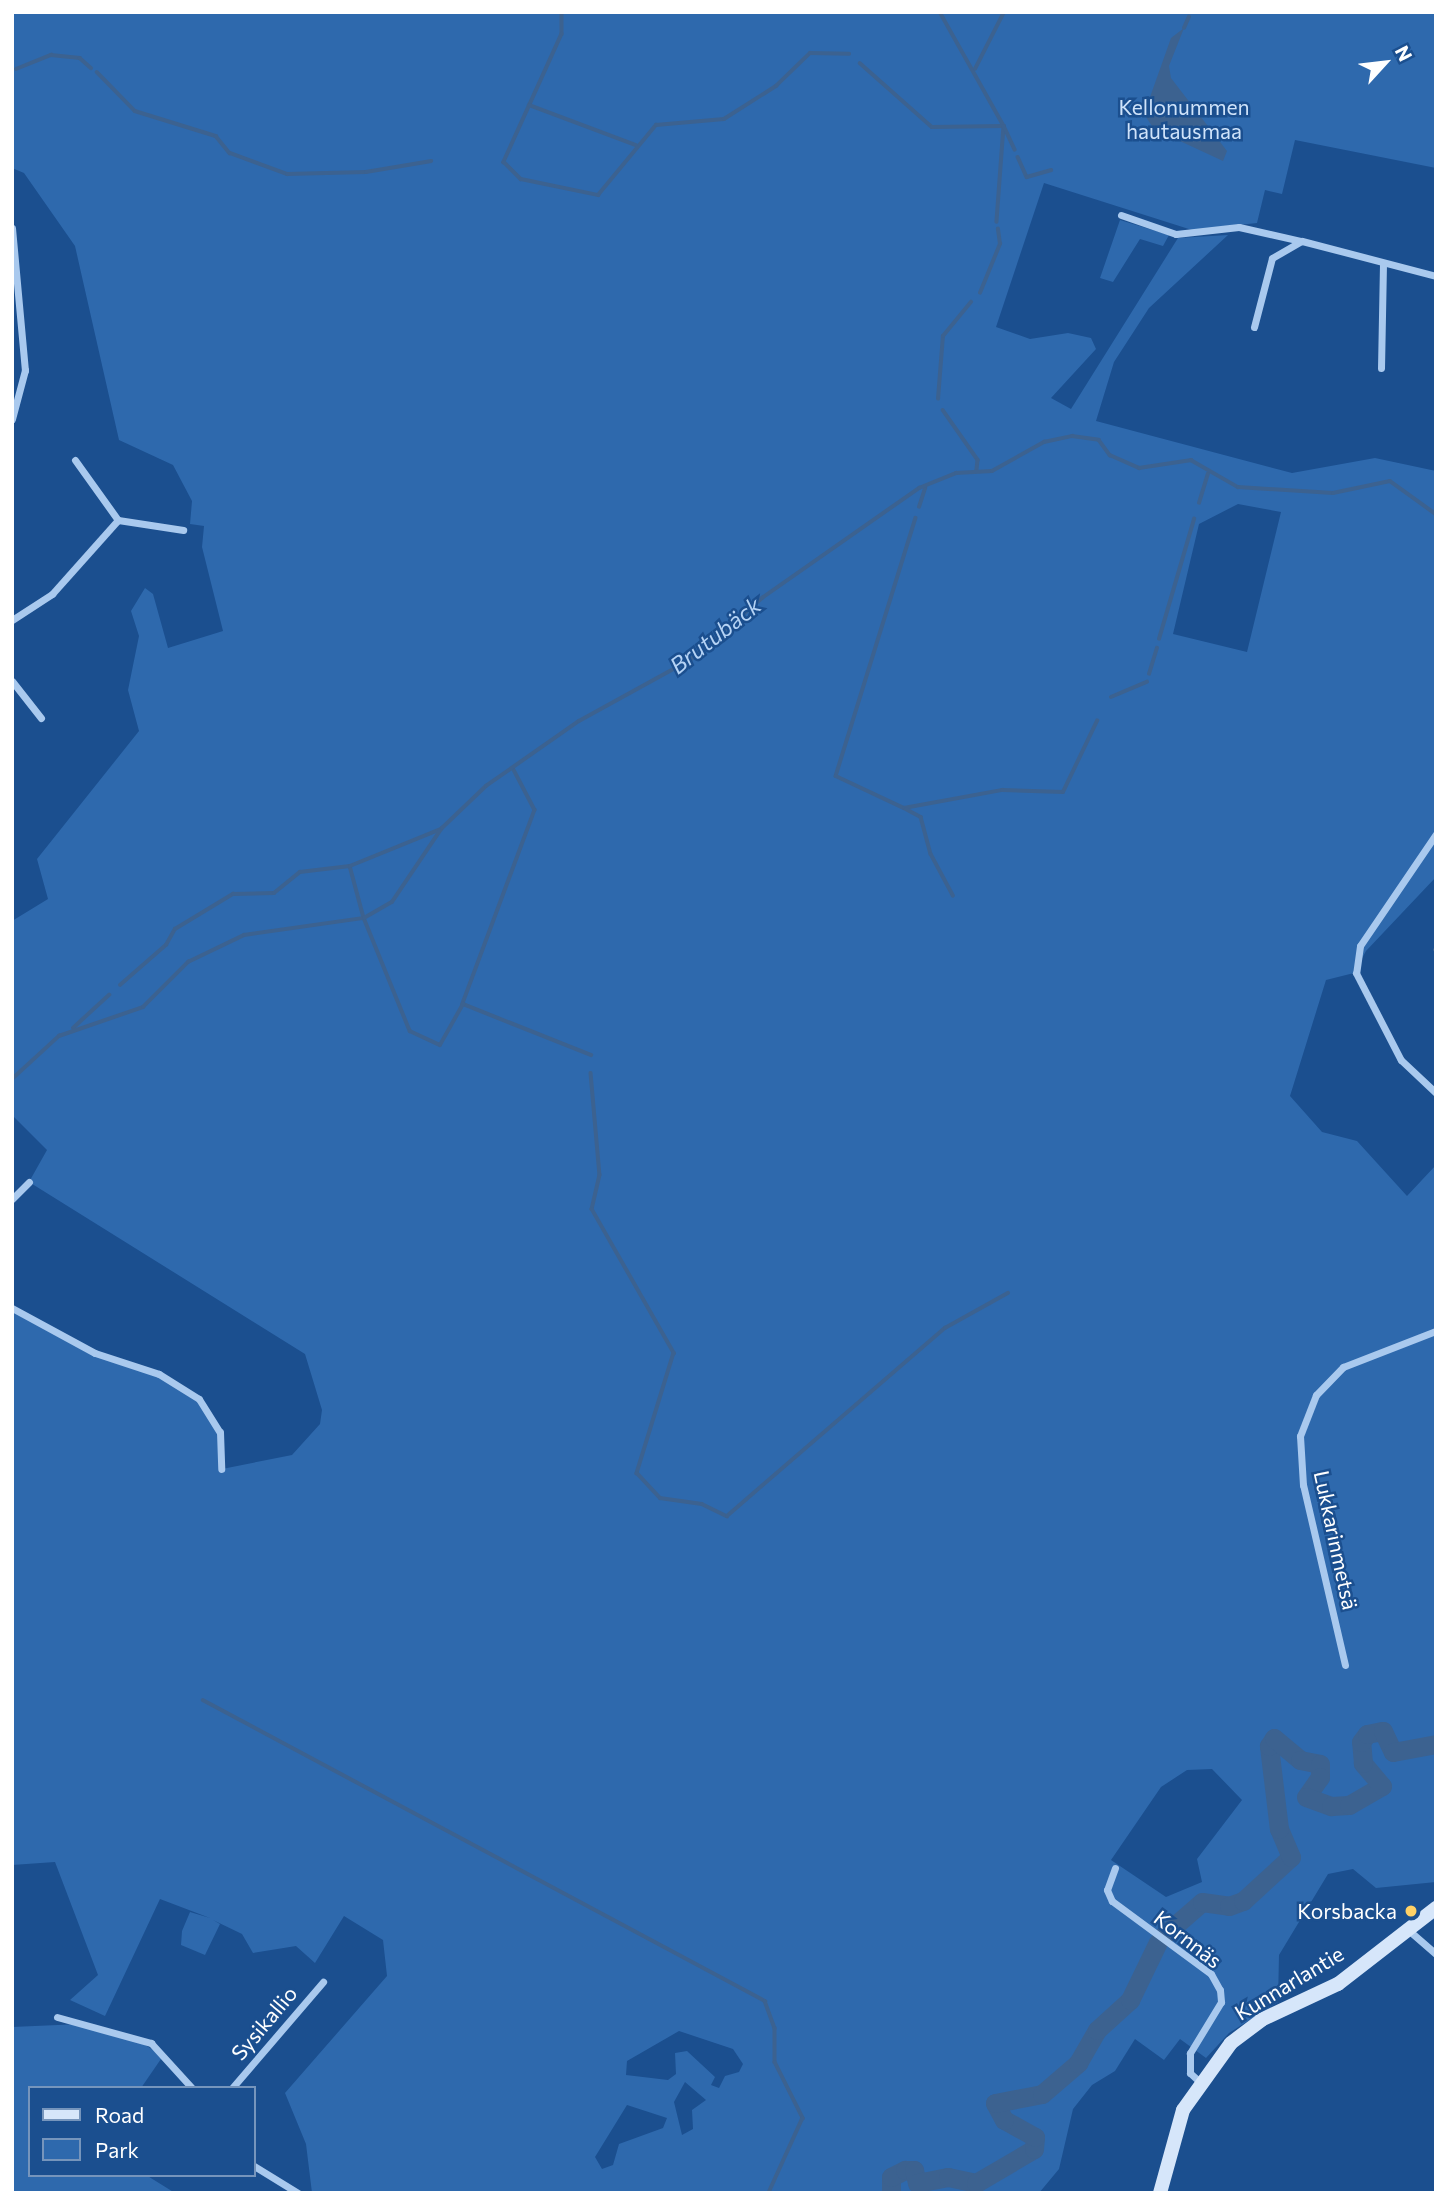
<!DOCTYPE html>
<html>
<head>
<meta charset="utf-8">
<style>
  body { margin:0 }
  #map { position:relative; width:1448px; height:2205px; overflow:hidden; background:#1b4f8f; font-family:Commissioner,sans-serif }
  div>[style] { position:absolute }
  [style*='--x'] { left:calc(var(--x)*1px); top:calc(var(--y)*1px); width:calc(var(--w)*1px); rotate:calc(var(--a)*1deg) }
  .green>* { inset:0; background:#2e69ad }
  .water>* { inset:0; background:#3c6290 }
  .stream>* { height:3.5px; margin:-1.75px; padding:0 1.75px; transform-origin:1.75px; border-radius:1.75px; background:#3c6290 }
  .river>* { height:19px; margin:-9.5px; padding:0 9.5px; transform-origin:9.5px; border-radius:9.5px; background:#3c6290 }
  .minor>* { height:7px; margin:-3.5px; padding:0 3.5px; transform-origin:3.5px; border-radius:3.5px; background:#a9c9ee }
  .secondary>* { height:14px; margin:-7px; padding:0 7px; transform-origin:7px; border-radius:7px; background:#d6e6fa }
  .dots>* { width:19px; height:19px; translate:-50% -50%; box-sizing:border-box; border:4px solid #1b4f8f; border-radius:50% }
  span { translate:-50% -50%; white-space:nowrap; text-align:center; line-height:1.15; -webkit-text-stroke:5px #1b4f8f; paint-order:stroke }
  .park-label { font-size:21px; color:#cfe3fa }
  .street-label { font-size:21px; color:#fff }
  .poi-label { font-size:21px; color:#fff }
  .right { translate:-100% -50%; text-align:right }
  .water-label { font-size:23px; color:#b5d3f5; font-style:italic }
  .frame { position:absolute; inset:0; border:14px solid #fff; pointer-events:none }
  .legend { position:absolute; left:28px; top:2086px; width:228px; height:91px; box-sizing:border-box; background:#1b4f8f; border:2px solid #7695bc; margin:0; padding:9px 12px; list-style:none; font-size:21px; color:#fff }
  .legend li { display:flex; align-items:center; gap:14px; height:35px }
  .legend b { width:35px; border:2px solid #7695bc }
  .north { position:absolute; left:1350px; top:28px; width:70px; height:70px; -webkit-text-stroke:5px #1b4f8f; paint-order:stroke; rotate:63deg; font-size:19px; font-weight:700; line-height:28px; text-align:center; color:#fff }
  .north::after { content:''; display:block; margin:auto; width:24px; height:32px; background:#fff; clip-path:polygon(50% 0,100% 100%,50% 72%,0 100%) }
</style>
</head>
<body>
<div id="map">
  <div class="green">
    <i style="clip-path:polygon(evenodd,12px 12px,1436px 12px,1436px 168px,1295px 140px,1282px 194px,1265px 190px,1257px 223px,1192px 230px,1044px 183px,996px 327px,1030px 339px,1068px 333px,1091px 338px,1096px 349px,1051px 398px,1071px 409px,1178px 238px,1228px 235px,1149px 308px,1114px 362px,1096px 421px,1292px 473px,1375px 458px,1436px 471px,1436px 877px,1366px 951px,1354px 973px,1326px 980px,1290px 1096px,1322px 1132px,1357px 1141px,1407px 1196px,1436px 1165px,1436px 1882px,1376px 1888px,1353px 1869px,1328px 1874px,1279px 1955px,1278px 2002px,1229px 2033px,1206px 2058px,1180px 2039px,1164px 2060px,1135px 2039px,1115px 2071px,1092px 2085px,1073px 2109px,1059px 2169px,1039px 2193px,312px 2193px,306px 2144px,285px 2093px,387px 1976px,383px 1940px,344px 1916px,315px 1963px,296px 1946px,253px 1953px,242px 1934px,213px 1920px,220px 1924px,205px 1955px,181px 1945px,182px 1931px,190px 1912px,210px 1918px,160px 1899px,105px 2016px,70px 2000px,98px 1975px,55px 1862px,12px 1865px,12px 1308px,81px 1346px,146px 1369px,206px 1405px,216px 1421px,222px 1469px,292px 1455px,320px 1424px,322px 1410px,305px 1354px,29px 1182px,47px 1150px,12px 1115px,12px 921px,48px 899px,37px 859px,139px 731px,128px 690px,139px 636px,131px 611px,145px 588px,153px 594px,168px 648px,223px 631px,202px 547px,204px 526px,190px 524px,192px 501px,173px 465px,119px 440px,75px 246px,24px 173px,12px 168px,12px 12px,1238px 504px,1281px 512px,1247px 652px,1173px 634px,1199px 524px,1238px 504px,12px 12px,1212px 1769px,1242px 1800px,1197px 1859px,1202px 1882px,1166px 1897px,1111px 1860px,1161px 1787px,1187px 1770px,1212px 1769px,12px 12px,679px 2031px,733px 2049px,743px 2064px,739px 2072px,725px 2076px,719px 2088px,711px 2085px,715px 2077px,687px 2051px,675px 2053px,676px 2074px,668px 2080px,626px 2075px,627px 2061px,679px 2031px,12px 12px,685px 2082px,706px 2100px,692px 2110px,693px 2129px,682px 2135px,674px 2102px,685px 2082px,12px 12px,627px 2105px,667px 2118px,663px 2128px,619px 2144px,613px 2165px,602px 2169px,595px 2157px,627px 2105px)"></i>
    <i style="clip-path:polygon(1120px 220px,1169px 235px,1163px 246px,1140px 239px,1113px 282px,1100px 278px)"></i>
    <i style="clip-path:polygon(81px 2024px,137px 2040px,163px 2056px,141px 2088px,30px 2088px,30px 2175px,146px 2175px,175px 2193px,12px 2193px,12px 2027px)"></i>
  </div>
  <div class="water">
    <i style="clip-path:polygon(1184px 28px,1169px 66px,1171px 78px,1227px 151px,1223px 161px,1154px 129px,1144px 114px,1171px 38px)"></i>
  </div>
  <div class="stream">
    <i style="--x:562;--y:12;--w:22;--a:90"></i>
    <i style="--x:562;--y:34;--w:141;--a:114.4"></i>
    <i style="--x:504;--y:162;--w:24;--a:45"></i>
    <i style="--x:521;--y:179;--w:79;--a:11.7"></i>
    <i style="--x:598;--y:195;--w:91;--a:-50.4"></i>
    <i style="--x:656;--y:125;--w:68;--a:-5"></i>
    <i style="--x:724;--y:119;--w:62;--a:-32.4"></i>
    <i style="--x:776;--y:86;--w:47;--a:-44.1"></i>
    <i style="--x:810;--y:53;--w:39;--a:1"></i>
    <i style="--x:940;--y:12;--w:131;--a:60.7"></i>
    <i style="--x:1004;--y:126;--w:96;--a:94.2"></i>
    <i style="--x:1184;--y:28;--w:12;--a:-66"></i>
    <i style="--x:860;--y:63;--w:96;--a:41.6"></i>
    <i style="--x:932;--y:127;--w:72;--a:-0.8"></i>
    <i style="--x:1004;--y:126;--w:26;--a:65"></i>
    <i style="--x:16;--y:69;--w:38;--a:-22"></i>
    <i style="--x:51;--y:55;--w:29;--a:6"></i>
    <i style="--x:80;--y:58;--w:15;--a:42"></i>
    <i style="--x:975;--y:69;--w:64;--a:-63"></i>
    <i style="--x:97;--y:72;--w:54;--a:45.7"></i>
    <i style="--x:135;--y:111;--w:85;--a:17.2"></i>
    <i style="--x:216;--y:136;--w:22;--a:51"></i>
    <i style="--x:230;--y:153;--w:61;--a:20.2"></i>
    <i style="--x:287;--y:174;--w:79;--a:-1.5"></i>
    <i style="--x:366;--y:172;--w:66;--a:-9.6"></i>
    <i style="--x:529;--y:105;--w:114;--a:20.5"></i>
    <i style="--x:1018;--y:157;--w:22;--a:66"></i>
    <i style="--x:1027;--y:177;--w:25;--a:-16"></i>
    <i style="--x:980;--y:293;--w:53;--a:-67.8"></i>
    <i style="--x:1000;--y:244;--w:15;--a:-98"></i>
    <i style="--x:938;--y:399;--w:63;--a:-85.5"></i>
    <i style="--x:943;--y:336;--w:44;--a:-50.5"></i>
    <i style="--x:943;--y:410;--w:61;--a:55"></i>
    <i style="--x:978;--y:460;--w:10;--a:96"></i>
    <i style="--x:1199;--y:503;--w:30;--a:-73"></i>
    <i style="--x:919;--y:507;--w:20;--a:-72"></i>
    <i style="--x:916;--y:518;--w:270;--a:107.2"></i>
    <i style="--x:836;--y:776;--w:75;--a:25.2"></i>
    <i style="--x:904;--y:808;--w:100;--a:-10.4"></i>
    <i style="--x:1002;--y:790;--w:61;--a:1.9"></i>
    <i style="--x:1063;--y:792;--w:79;--a:-64.4"></i>
    <i style="--x:1159;--y:639;--w:125;--a:-73.7"></i>
    <i style="--x:1149;--y:674;--w:27;--a:-73"></i>
    <i style="--x:1111;--y:697;--w:39;--a:-23"></i>
    <i style="--x:513;--y:768;--w:47;--a:62.4"></i>
    <i style="--x:535;--y:810;--w:207;--a:110.4"></i>
    <i style="--x:463;--y:1004;--w:138;--a:21.7"></i>
    <i style="--x:906;--y:809;--w:17;--a:28"></i>
    <i style="--x:921;--y:817;--w:38;--a:75"></i>
    <i style="--x:931;--y:854;--w:47;--a:61.8"></i>
    <i style="--x:350;--y:866;--w:54;--a:74.9"></i>
    <i style="--x:364;--y:918;--w:122;--a:67.8"></i>
    <i style="--x:410;--y:1031;--w:33;--a:25"></i>
    <i style="--x:440;--y:1045;--w:47;--a:-60.7"></i>
    <i style="--x:1435;--y:950;--w:1;--a:-45"></i>
    <i style="--x:120;--y:985;--w:61;--a:-41"></i>
    <i style="--x:166;--y:945;--w:18;--a:-61"></i>
    <i style="--x:175;--y:929;--w:68;--a:-31.1"></i>
    <i style="--x:233;--y:894;--w:41;--a:-1.4"></i>
    <i style="--x:274;--y:893;--w:33;--a:-39"></i>
    <i style="--x:300;--y:872;--w:50;--a:-6.8"></i>
    <i style="--x:350;--y:866;--w:98;--a:-22.1"></i>
    <i style="--x:73;--y:1028;--w:49;--a:-42.5"></i>
    <i style="--x:591;--y:1073;--w:102;--a:85"></i>
    <i style="--x:600;--y:1175;--w:35;--a:103"></i>
    <i style="--x:592;--y:1209;--w:166;--a:60.3"></i>
    <i style="--x:674;--y:1353;--w:126;--a:107.1"></i>
    <i style="--x:637;--y:1473;--w:34;--a:47"></i>
    <i style="--x:660;--y:1498;--w:42;--a:8.1"></i>
    <i style="--x:702;--y:1504;--w:28;--a:26"></i>
    <i style="--x:727;--y:1516;--w:288;--a:-40.8"></i>
    <i style="--x:945;--y:1328;--w:72;--a:-29.1"></i>
    <i style="--x:12;--y:1079;--w:64;--a:-42.5"></i>
    <i style="--x:59;--y:1036;--w:89;--a:-19"></i>
    <i style="--x:143;--y:1007;--w:64;--a:-45"></i>
    <i style="--x:188;--y:962;--w:62;--a:-25.7"></i>
    <i style="--x:244;--y:935;--w:121;--a:-8.1"></i>
    <i style="--x:364;--y:918;--w:32;--a:-30"></i>
    <i style="--x:392;--y:902;--w:89;--a:-56"></i>
    <i style="--x:442;--y:828;--w:61;--a:-43.7"></i>
    <i style="--x:486;--y:786;--w:113;--a:-35"></i>
    <i style="--x:579;--y:721;--w:127;--a:-28.8"></i>
    <i style="--x:690;--y:660;--w:95;--a:-40.7"></i>
    <i style="--x:762;--y:598;--w:192;--a:-35"></i>
    <i style="--x:919;--y:488;--w:40;--a:-22"></i>
    <i style="--x:956;--y:473;--w:36;--a:-3"></i>
    <i style="--x:992;--y:471;--w:60;--a:-29.1"></i>
    <i style="--x:1044;--y:442;--w:29;--a:-12"></i>
    <i style="--x:1072;--y:436;--w:27;--a:8"></i>
    <i style="--x:1099;--y:440;--w:19;--a:54"></i>
    <i style="--x:1110;--y:455;--w:32;--a:24"></i>
    <i style="--x:1139;--y:468;--w:53;--a:-8.7"></i>
    <i style="--x:1191;--y:460;--w:54;--a:29.9"></i>
    <i style="--x:1238;--y:487;--w:95;--a:3.6"></i>
    <i style="--x:1333;--y:493;--w:58;--a:-11.9"></i>
    <i style="--x:1390;--y:481;--w:57;--a:35.7"></i>
    <i style="--x:203;--y:1700;--w:638;--a:28.17"></i>
    <i style="--x:765;--y:2001;--w:29;--a:70"></i>
    <i style="--x:775;--y:2028;--w:34;--a:90"></i>
    <i style="--x:775;--y:2062;--w:63;--a:63.4"></i>
    <i style="--x:803;--y:2118;--w:82;--a:114.4"></i>
  </div>
  <div class="river">
    <i style="--x:1164;--y:1935;--w:50;--a:-41"></i>
    <i style="--x:1202;--y:1902;--w:27;--a:8"></i>
    <i style="--x:1229;--y:1906;--w:15;--a:-20"></i>
    <i style="--x:1243;--y:1901;--w:65;--a:-42.5"></i>
    <i style="--x:1291;--y:1857;--w:30;--a:-113"></i>
    <i style="--x:1279;--y:1829;--w:84;--a:-96.9"></i>
    <i style="--x:1269;--y:1746;--w:9;--a:-58"></i>
    <i style="--x:1274;--y:1738;--w:34;--a:40"></i>
    <i style="--x:1300;--y:1760;--w:20;--a:11"></i>
    <i style="--x:1320;--y:1764;--w:13;--a:90"></i>
    <i style="--x:1320;--y:1777;--w:24;--a:125"></i>
    <i style="--x:1306;--y:1797;--w:27;--a:20"></i>
    <i style="--x:1331;--y:1806;--w:18;--a:-3"></i>
    <i style="--x:1349;--y:1805;--w:38;--a:-30"></i>
    <i style="--x:1382;--y:1786;--w:30;--a:-130"></i>
    <i style="--x:1363;--y:1763;--w:21;--a:-95"></i>
    <i style="--x:1361;--y:1742;--w:10;--a:-53"></i>
    <i style="--x:1367;--y:1734;--w:16;--a:-11"></i>
    <i style="--x:1383;--y:1731;--w:23;--a:65"></i>
    <i style="--x:1393;--y:1752;--w:44;--a:-10.5"></i>
    <i style="--x:891;--y:2193;--w:16;--a:-90"></i>
    <i style="--x:891;--y:2177;--w:16;--a:-27"></i>
    <i style="--x:905;--y:2170;--w:9;--a:0"></i>
    <i style="--x:914;--y:2170;--w:13;--a:77"></i>
    <i style="--x:917;--y:2183;--w:32;--a:-11"></i>
    <i style="--x:948;--y:2177;--w:29;--a:12"></i>
    <i style="--x:976;--y:2183;--w:67;--a:-30.4"></i>
    <i style="--x:1034;--y:2149;--w:12;--a:-85"></i>
    <i style="--x:1035;--y:2137;--w:35;--a:-151"></i>
    <i style="--x:1004;--y:2120;--w:19;--a:-118"></i>
    <i style="--x:995;--y:2103;--w:48;--a:-10.8"></i>
    <i style="--x:1042;--y:2094;--w:48;--a:-40.7"></i>
    <i style="--x:1078;--y:2063;--w:38;--a:-60"></i>
    <i style="--x:1097;--y:2030;--w:45;--a:-42.3"></i>
    <i style="--x:1130;--y:2000;--w:64;--a:-64.2"></i>
  </div>
  <div class="minor">
    <i style="--x:1121;--y:215;--w:58;--a:19.1"></i>
    <i style="--x:1176;--y:234;--w:63;--a:-6.3"></i>
    <i style="--x:1239;--y:227;--w:64;--a:12.7"></i>
    <i style="--x:12;--y:228;--w:143;--a:84.8"></i>
    <i style="--x:25;--y:370;--w:51;--a:104.9"></i>
    <i style="--x:1254;--y:327;--w:71;--a:-75.4"></i>
    <i style="--x:1272;--y:258;--w:34;--a:-30"></i>
    <i style="--x:1302;--y:241;--w:138;--a:14.6"></i>
    <i style="--x:1381;--y:368;--w:105;--a:-88.9"></i>
    <i style="--x:75;--y:460;--w:74;--a:54.4"></i>
    <i style="--x:118;--y:520;--w:66;--a:8.7"></i>
    <i style="--x:12;--y:620;--w:48;--a:-33"></i>
    <i style="--x:52;--y:594;--w:99;--a:-48.3"></i>
    <i style="--x:12;--y:681;--w:47;--a:51.9"></i>
    <i style="--x:1436;--y:834;--w:135;--a:124.2"></i>
    <i style="--x:1360;--y:946;--w:27;--a:98"></i>
    <i style="--x:1356;--y:973;--w:98;--a:62.7"></i>
    <i style="--x:1401;--y:1060;--w:48;--a:43.3"></i>
    <i style="--x:12;--y:1199;--w:24;--a:-45"></i>
    <i style="--x:12;--y:1308;--w:94;--a:28.5"></i>
    <i style="--x:95;--y:1353;--w:67;--a:18.2"></i>
    <i style="--x:159;--y:1374;--w:47;--a:32"></i>
    <i style="--x:199;--y:1399;--w:39;--a:58"></i>
    <i style="--x:220;--y:1432;--w:37;--a:88"></i>
    <i style="--x:1345;--y:1665;--w:185;--a:-103.1"></i>
    <i style="--x:1303;--y:1485;--w:49;--a:-93.5"></i>
    <i style="--x:1300;--y:1436;--w:44;--a:-68.7"></i>
    <i style="--x:1316;--y:1395;--w:39;--a:-46"></i>
    <i style="--x:1343;--y:1367;--w:100;--a:-21.2"></i>
    <i style="--x:1115;--y:1868;--w:23;--a:110"></i>
    <i style="--x:1107;--y:1890;--w:12;--a:66"></i>
    <i style="--x:1112;--y:1901;--w:123;--a:36.4"></i>
    <i style="--x:1211;--y:1974;--w:18;--a:61"></i>
    <i style="--x:1220;--y:1990;--w:12;--a:85"></i>
    <i style="--x:1221;--y:2002;--w:60;--a:121.3"></i>
    <i style="--x:1190;--y:2053;--w:20;--a:90"></i>
    <i style="--x:1190;--y:2073;--w:12;--a:42"></i>
    <i style="--x:1406;--y:1928;--w:40;--a:41"></i>
    <i style="--x:57;--y:2017;--w:98;--a:15.5"></i>
    <i style="--x:151;--y:2043;--w:61;--a:47.7"></i>
    <i style="--x:232;--y:2088;--w:140;--a:-49.4"></i>
    <i style="--x:254;--y:2166;--w:52;--a:31.5"></i>
  </div>
  <div class="secondary">
    <i style="--x:1160;--y:2193;--w:86;--a:-74.5"></i>
    <i style="--x:1183;--y:2110;--w:82;--a:-54.4"></i>
    <i style="--x:1231;--y:2043;--w:38;--a:-37"></i>
    <i style="--x:1261;--y:2020;--w:85;--a:-25.1"></i>
    <i style="--x:1338;--y:1984;--w:124;--a:-37.8"></i>
  </div>
  <div class="dots">
    <i style="left:1411px;top:1911px;background:#ffd166"></i>
  </div>
  <div class="park-label">
    <span style="left:1184px;top:119px">Kellonummen<br>hautausmaa</span>
  </div>
  <div class="street-label">
    <span style="left:1336px;top:1540px;rotate:78deg">Lukkarinmetsä</span>
    <span style="left:1188px;top:1939px;rotate:38deg">Kornnäs</span>
    <span style="left:1289px;top:1983px;rotate:-31deg">Kunnarlantie</span>
    <span style="left:264px;top:2023px;rotate:-50deg">Sysikallio</span>
  </div>
  <div class="poi-label">
    <span class="right" style="left:1397px;top:1911px">Korsbacka</span>
  </div>
  <div class="water-label">
    <span style="left:715px;top:635px;rotate:-38deg">Brutubäck</span>
  </div>
  <div class="frame"></div>
  <ul class="legend">
  <li><b style="height:9px;background:#d6e6fa"></b>Road</li>
  <li><b style="height:19px;background:#2e69ad"></b>Park</li>
  </ul>
  <div class="north">N</div>
</div>
</body>
</html>
